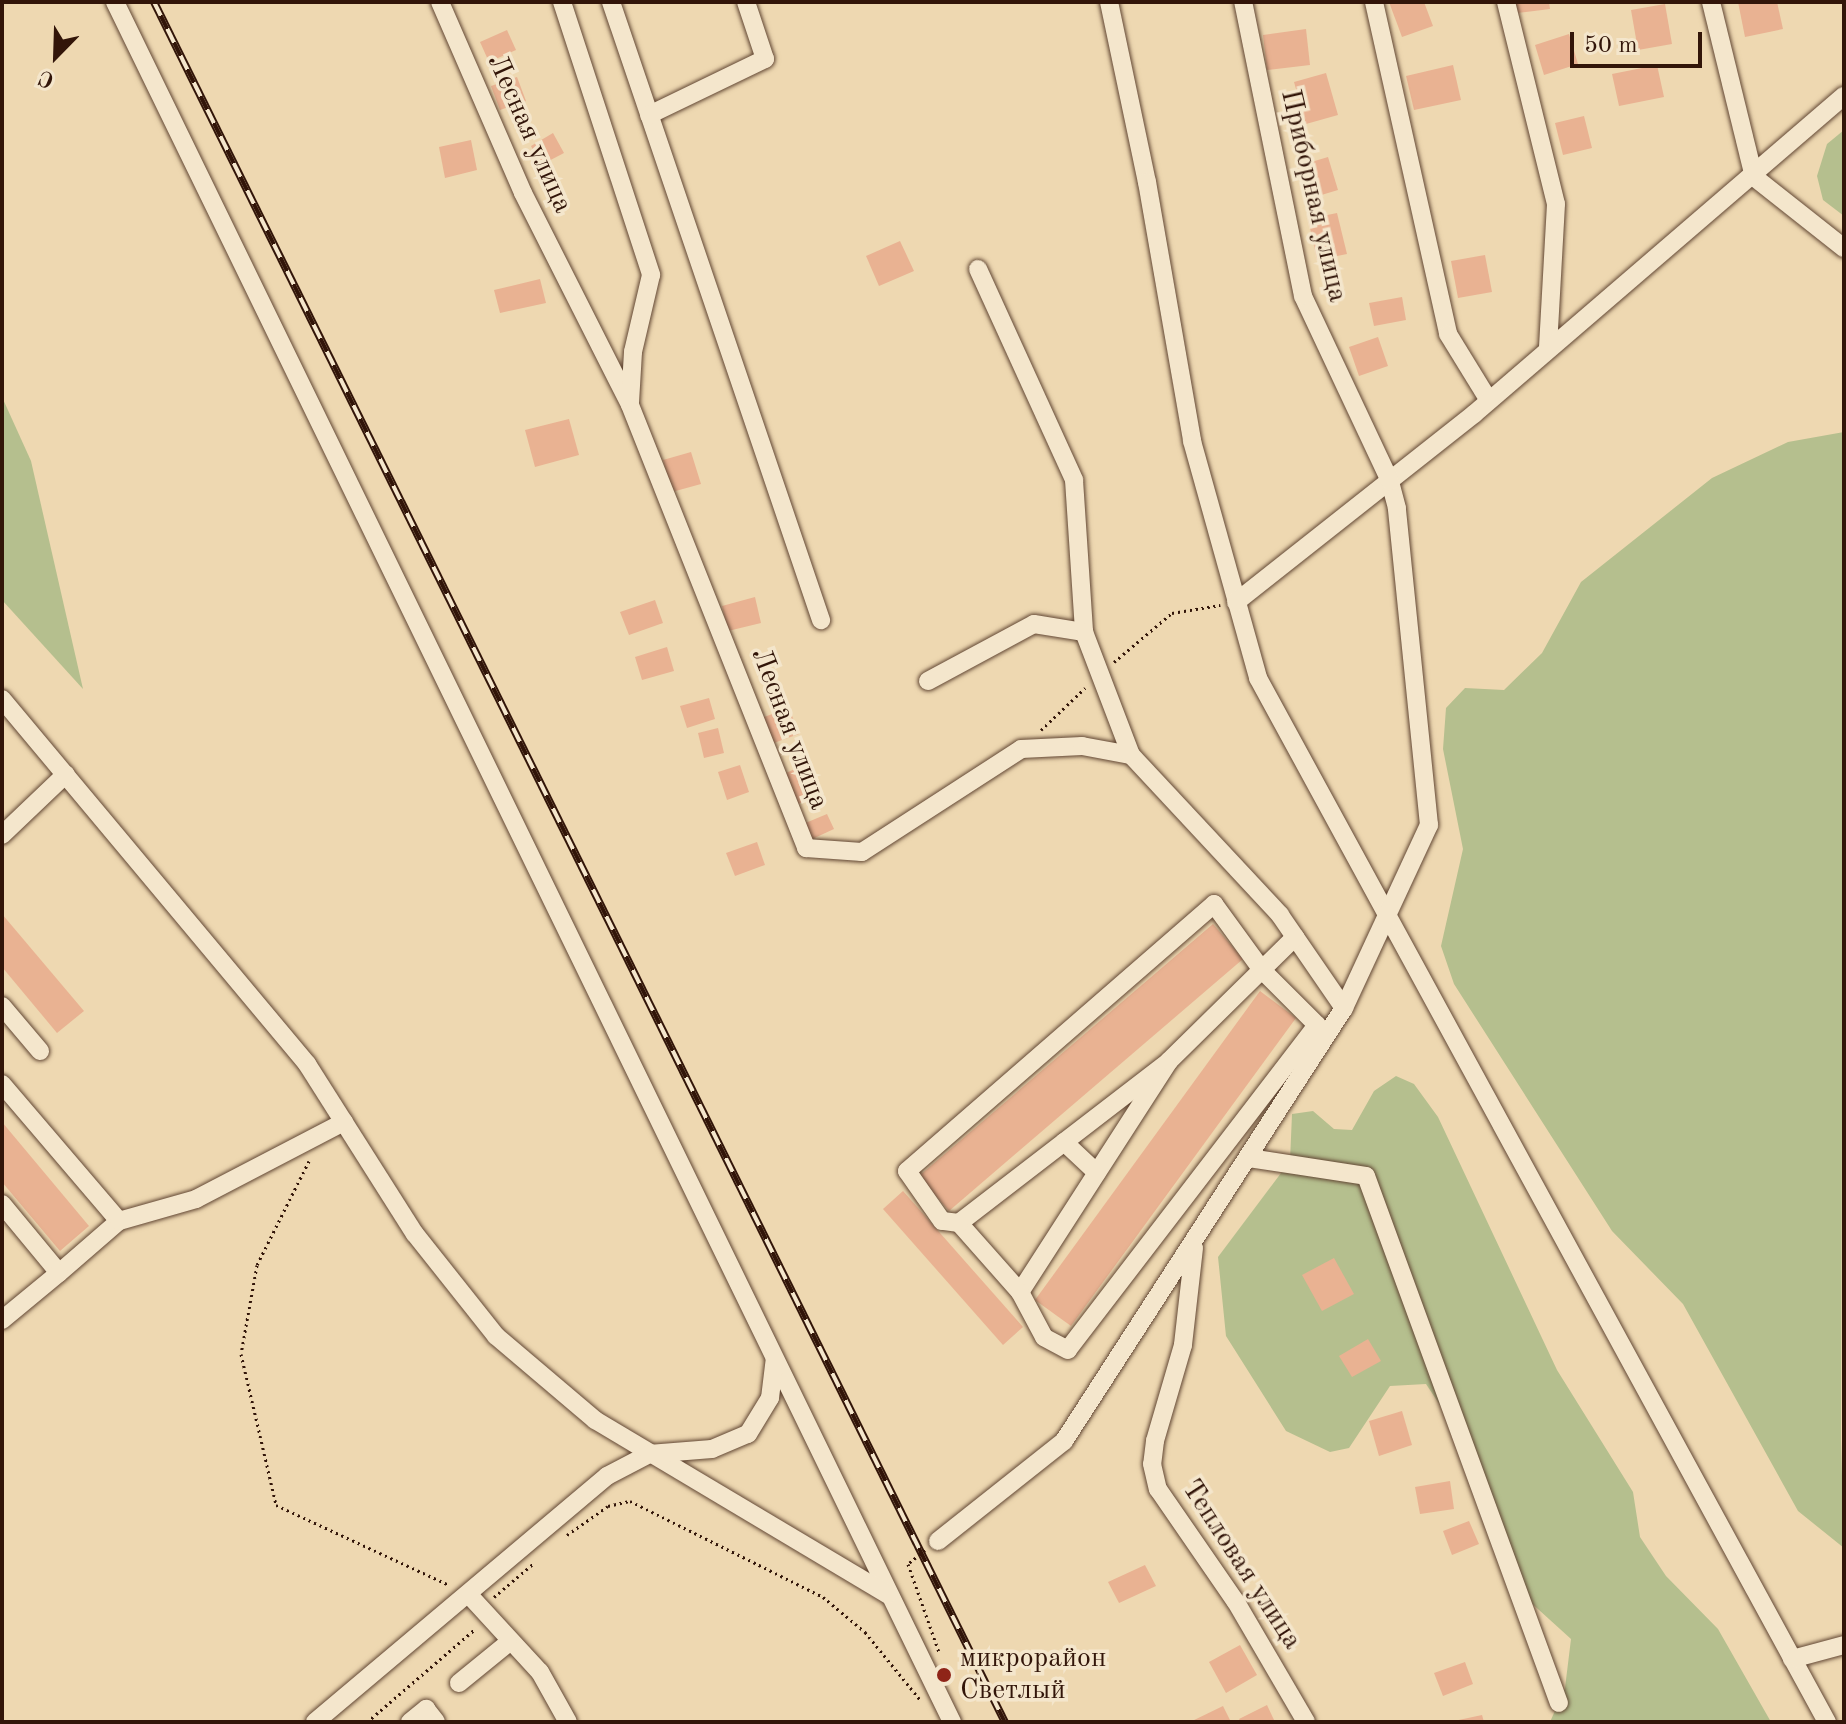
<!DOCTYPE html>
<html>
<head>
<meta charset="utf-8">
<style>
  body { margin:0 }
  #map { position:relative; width:1846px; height:1724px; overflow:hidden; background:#eed8b1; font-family:"Old Standard TT",serif }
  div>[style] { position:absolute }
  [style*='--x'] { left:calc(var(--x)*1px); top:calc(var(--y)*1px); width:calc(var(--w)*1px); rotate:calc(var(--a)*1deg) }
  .green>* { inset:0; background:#b5bf8e }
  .building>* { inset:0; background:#e9b292 }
  .path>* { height:3px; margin-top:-1.5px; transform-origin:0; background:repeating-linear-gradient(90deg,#321509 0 2px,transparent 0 6px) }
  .roads { filter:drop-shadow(0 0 2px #614633) drop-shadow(0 0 2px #614633) }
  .minor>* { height:18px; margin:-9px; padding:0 9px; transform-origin:9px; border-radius:9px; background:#f4e6cc }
  .rail>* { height:8px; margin-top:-4px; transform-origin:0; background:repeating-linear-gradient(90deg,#f4e6cc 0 15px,#321509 0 30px); box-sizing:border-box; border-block:2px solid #321509 }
  .dots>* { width:22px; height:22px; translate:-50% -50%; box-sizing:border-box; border:4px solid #f4e6cc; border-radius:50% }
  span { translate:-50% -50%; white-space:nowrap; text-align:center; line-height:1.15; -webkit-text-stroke:7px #f4e6cc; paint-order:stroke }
  .street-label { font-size:28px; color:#321509 }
  .poi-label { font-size:28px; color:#321509 }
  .left { translate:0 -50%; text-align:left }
  .frame { position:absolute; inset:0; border:4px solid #321509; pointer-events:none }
  .north { position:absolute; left:16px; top:16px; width:80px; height:80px; -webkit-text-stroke:6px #f4e6cc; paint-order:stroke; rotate:203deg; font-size:22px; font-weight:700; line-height:32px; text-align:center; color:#321509 }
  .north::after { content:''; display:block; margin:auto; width:28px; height:36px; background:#321509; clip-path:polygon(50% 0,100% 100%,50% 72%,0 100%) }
  .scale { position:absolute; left:1570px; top:32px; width:132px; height:36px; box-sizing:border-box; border:4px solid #321509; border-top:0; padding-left:10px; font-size:24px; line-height:28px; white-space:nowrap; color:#321509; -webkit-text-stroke:6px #f4e6cc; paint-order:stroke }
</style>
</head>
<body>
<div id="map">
  <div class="green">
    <i style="clip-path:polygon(1844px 130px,1844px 216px,1823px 200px,1817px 176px,1827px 144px)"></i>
    <i style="clip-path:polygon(2px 397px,31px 461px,83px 689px,2px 600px)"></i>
    <i style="clip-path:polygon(1844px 432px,1841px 1440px,1844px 1548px,1798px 1511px,1683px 1304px,1612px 1231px,1454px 984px,1441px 946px,1463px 849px,1443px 749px,1446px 708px,1465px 688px,1504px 690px,1542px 653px,1581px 582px,1712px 478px,1788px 442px)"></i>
    <i style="clip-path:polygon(1396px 1076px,1414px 1084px,1438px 1117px,1557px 1370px,1633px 1492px,1640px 1537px,1666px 1576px,1718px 1629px,1771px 1722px,1550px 1722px,1565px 1688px,1571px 1639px,1528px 1600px,1471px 1452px,1426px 1384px,1390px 1386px,1349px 1448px,1330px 1452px,1286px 1431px,1226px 1336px,1218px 1257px,1290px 1161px,1292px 1114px,1313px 1111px,1334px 1129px,1352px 1130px,1374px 1091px)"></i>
  </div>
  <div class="building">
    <i style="clip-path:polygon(1389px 2px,1424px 2px,1433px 26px,1402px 37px)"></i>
    <i style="clip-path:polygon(1515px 2px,1549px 2px,1550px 9px,1517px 13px)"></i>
    <i style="clip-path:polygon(1738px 2px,1777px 2px,1783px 29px,1745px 37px)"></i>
    <i style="clip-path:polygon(1665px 4px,1672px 44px,1638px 50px,1631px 10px)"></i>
    <i style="clip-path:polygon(1306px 29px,1310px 65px,1267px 70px,1263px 35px)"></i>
    <i style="clip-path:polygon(507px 30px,516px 50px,489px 62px,480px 42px)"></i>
    <i style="clip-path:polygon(1569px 34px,1578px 64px,1544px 75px,1535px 45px)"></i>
    <i style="clip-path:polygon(1453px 65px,1461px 100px,1414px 110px,1406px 76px)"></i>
    <i style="clip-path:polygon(1657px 65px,1664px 97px,1619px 106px,1612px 74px)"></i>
    <i style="clip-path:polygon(1326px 73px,1338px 115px,1306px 124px,1294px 82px)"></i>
    <i style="clip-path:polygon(517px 77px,526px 101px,500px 110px,491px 86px)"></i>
    <i style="clip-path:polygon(1584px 116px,1592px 148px,1563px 155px,1555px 123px)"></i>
    <i style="clip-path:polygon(553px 133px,564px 153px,541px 165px,531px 146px)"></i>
    <i style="clip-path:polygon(471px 140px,477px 170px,445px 178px,439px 147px)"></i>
    <i style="clip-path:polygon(1328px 157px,1338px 190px,1308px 199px,1298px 166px)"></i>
    <i style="clip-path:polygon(1337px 213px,1347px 254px,1317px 260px,1308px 219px)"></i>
    <i style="clip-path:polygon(900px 241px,914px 271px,879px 286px,866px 256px)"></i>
    <i style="clip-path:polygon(1485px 255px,1492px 292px,1458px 298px,1451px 261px)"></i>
    <i style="clip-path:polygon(540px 279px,546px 303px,500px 313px,494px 290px)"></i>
    <i style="clip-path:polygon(1402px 297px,1406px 320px,1374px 326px,1369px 303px)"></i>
    <i style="clip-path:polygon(1378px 337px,1388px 366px,1359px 376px,1349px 347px)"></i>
    <i style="clip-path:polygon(569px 419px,579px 455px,535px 467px,525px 430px)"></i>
    <i style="clip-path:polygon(691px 452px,701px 484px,672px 492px,663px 460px)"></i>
    <i style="clip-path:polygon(755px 597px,761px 623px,728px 631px,722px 606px)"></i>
    <i style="clip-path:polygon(655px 600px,663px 623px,629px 635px,620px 612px)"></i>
    <i style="clip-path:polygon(667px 647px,674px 671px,642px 680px,635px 657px)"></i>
    <i style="clip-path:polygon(709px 698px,715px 719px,687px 728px,680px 706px)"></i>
    <i style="clip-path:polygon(789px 708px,799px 734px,771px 744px,761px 718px)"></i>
    <i style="clip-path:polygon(718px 728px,724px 753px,704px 758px,698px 733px)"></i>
    <i style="clip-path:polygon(807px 763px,821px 793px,796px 805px,782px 775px)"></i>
    <i style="clip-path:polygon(740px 765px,749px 792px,727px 800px,718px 772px)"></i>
    <i style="clip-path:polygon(827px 814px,834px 829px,810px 840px,803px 824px)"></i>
    <i style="clip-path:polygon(757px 842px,765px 865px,735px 876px,726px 853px)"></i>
    <i style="clip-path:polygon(2px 914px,84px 1011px,57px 1033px,2px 967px)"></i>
    <i style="clip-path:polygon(1213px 924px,1243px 959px,949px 1211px,919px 1176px)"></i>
    <i style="clip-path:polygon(1260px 991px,1296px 1018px,1071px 1326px,1035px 1300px)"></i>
    <i style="clip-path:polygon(2px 1122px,89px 1226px,60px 1251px,2px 1182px)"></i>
    <i style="clip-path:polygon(903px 1191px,1023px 1327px,1003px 1345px,883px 1209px)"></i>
    <i style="clip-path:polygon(1334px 1258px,1354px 1294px,1322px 1311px,1302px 1275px)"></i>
    <i style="clip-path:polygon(1368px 1339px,1381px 1361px,1352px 1377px,1339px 1356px)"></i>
    <i style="clip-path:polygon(1402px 1411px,1412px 1445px,1379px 1456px,1369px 1421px)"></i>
    <i style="clip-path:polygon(1450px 1481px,1454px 1509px,1420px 1514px,1415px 1487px)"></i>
    <i style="clip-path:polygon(1469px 1521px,1479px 1544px,1452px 1555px,1443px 1531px)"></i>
    <i style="clip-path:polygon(1145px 1565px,1156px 1586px,1119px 1603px,1108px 1582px)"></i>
    <i style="clip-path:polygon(1240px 1645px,1257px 1675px,1226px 1693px,1209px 1662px)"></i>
    <i style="clip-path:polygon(1465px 1662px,1473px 1684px,1443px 1696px,1434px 1673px)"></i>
    <i style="clip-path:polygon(1267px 1705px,1275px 1722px,1241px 1722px,1239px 1719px)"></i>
    <i style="clip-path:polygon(1223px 1706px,1231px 1722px,1190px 1722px)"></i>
    <i style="clip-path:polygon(1482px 1715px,1484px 1722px,1454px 1722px,1454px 1721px)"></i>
  </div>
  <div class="path">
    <i style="--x:1114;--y:662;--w:76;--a:-40.2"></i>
    <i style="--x:1172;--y:613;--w:49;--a:-9.5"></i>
    <i style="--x:1041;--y:730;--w:61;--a:-43.7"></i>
    <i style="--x:309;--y:1161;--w:116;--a:116.6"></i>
    <i style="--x:257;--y:1265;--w:90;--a:100.2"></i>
    <i style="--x:241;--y:1354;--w:155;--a:76.9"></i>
    <i style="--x:276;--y:1505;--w:191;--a:24.8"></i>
    <i style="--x:567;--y:1535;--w:50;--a:-35.3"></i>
    <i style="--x:608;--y:1506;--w:23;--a:-13"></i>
    <i style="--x:630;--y:1501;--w:216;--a:26.4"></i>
    <i style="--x:823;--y:1597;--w:55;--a:39.8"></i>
    <i style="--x:865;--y:1632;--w:89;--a:50.9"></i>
    <i style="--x:925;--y:1550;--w:22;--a:141"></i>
    <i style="--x:908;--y:1564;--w:93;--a:70.6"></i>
    <i style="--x:494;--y:1597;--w:52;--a:-40.4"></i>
    <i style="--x:367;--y:1722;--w:143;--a:-40.7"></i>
  </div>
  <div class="roads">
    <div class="minor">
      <i style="--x:115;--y:2;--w:1913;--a:64.05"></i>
      <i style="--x:440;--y:2;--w:208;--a:66.5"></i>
      <i style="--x:523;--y:193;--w:237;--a:63.2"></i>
      <i style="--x:630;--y:405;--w:477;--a:68.3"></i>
      <i style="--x:806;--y:848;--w:56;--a:4.1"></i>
      <i style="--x:862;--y:852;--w:189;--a:-32.9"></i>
      <i style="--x:1021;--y:749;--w:61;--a:-2.8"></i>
      <i style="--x:1082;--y:746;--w:50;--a:10.4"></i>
      <i style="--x:1131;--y:755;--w:219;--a:47"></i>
      <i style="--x:1280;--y:915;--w:113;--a:55.5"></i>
      <i style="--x:562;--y:2;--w:287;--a:71.9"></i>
      <i style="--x:651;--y:275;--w:79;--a:103.2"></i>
      <i style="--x:633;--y:352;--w:51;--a:93.4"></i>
      <i style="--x:611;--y:2;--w:653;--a:71.23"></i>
      <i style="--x:1109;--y:2;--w:184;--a:78.1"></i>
      <i style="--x:1147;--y:182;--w:263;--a:80.1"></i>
      <i style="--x:1192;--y:441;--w:246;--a:74.4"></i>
      <i style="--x:1258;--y:678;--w:1189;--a:61.41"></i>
      <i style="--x:1374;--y:2;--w:340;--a:77.4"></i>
      <i style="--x:1448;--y:334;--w:76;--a:58.4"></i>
      <i style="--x:1506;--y:2;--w:208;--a:76.1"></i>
      <i style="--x:1556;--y:204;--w:145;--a:93.2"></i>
      <i style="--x:1711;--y:2;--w:180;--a:76.2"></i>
      <i style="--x:649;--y:115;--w:129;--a:-25.8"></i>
      <i style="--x:765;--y:59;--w:60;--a:-108.4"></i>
      <i style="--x:1754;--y:177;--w:115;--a:38.3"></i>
      <i style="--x:978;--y:269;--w:232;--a:65.5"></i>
      <i style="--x:1074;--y:480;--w:152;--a:86.2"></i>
      <i style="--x:1084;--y:632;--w:132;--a:69.1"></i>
      <i style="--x:1236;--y:602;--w:303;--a:-38.3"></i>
      <i style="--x:1474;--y:414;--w:488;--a:-40.7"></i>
      <i style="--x:928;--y:681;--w:120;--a:-28.3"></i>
      <i style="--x:1034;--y:624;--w:51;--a:9.1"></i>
      <i style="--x:2;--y:699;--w:476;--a:50.1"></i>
      <i style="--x:307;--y:1064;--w:201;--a:57.6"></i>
      <i style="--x:415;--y:1234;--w:130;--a:51.5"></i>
      <i style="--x:496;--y:1336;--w:130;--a:40.3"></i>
      <i style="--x:595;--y:1420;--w:341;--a:30.8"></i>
      <i style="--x:2;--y:835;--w:88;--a:-43.6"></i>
      <i style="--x:2;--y:1006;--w:59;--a:49.8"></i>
      <i style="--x:1169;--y:1061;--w:275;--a:122.8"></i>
      <i style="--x:1020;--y:1292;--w:92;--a:-131.5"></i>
      <i style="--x:959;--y:1223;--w:265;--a:-37.6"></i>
      <i style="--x:1169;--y:1061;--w:177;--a:-44.5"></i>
      <i style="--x:2;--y:1084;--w:180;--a:49.5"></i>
      <i style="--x:1064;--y:1142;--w:45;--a:43.2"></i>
      <i style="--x:1249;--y:1158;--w:118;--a:8.7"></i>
      <i style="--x:1366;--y:1176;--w:561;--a:69.89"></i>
      <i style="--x:2;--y:1204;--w:89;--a:50.4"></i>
      <i style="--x:59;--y:1273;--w:79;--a:-40.9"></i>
      <i style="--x:119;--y:1221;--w:80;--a:-15.9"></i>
      <i style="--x:196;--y:1199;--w:167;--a:-27.5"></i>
      <i style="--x:959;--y:1223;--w:17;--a:-173"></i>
      <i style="--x:942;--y:1221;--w:61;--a:-125"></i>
      <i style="--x:907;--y:1171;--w:407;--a:-41"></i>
      <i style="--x:1214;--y:904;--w:82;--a:54"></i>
      <i style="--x:1262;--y:970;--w:78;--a:45"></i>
      <i style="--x:1317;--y:1025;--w:409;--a:127.5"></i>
      <i style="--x:1068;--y:1350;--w:27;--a:-152"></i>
      <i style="--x:1044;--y:1337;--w:51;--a:-118.1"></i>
      <i style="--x:1194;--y:1248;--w:98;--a:96.5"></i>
      <i style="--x:1183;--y:1345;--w:100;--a:106.3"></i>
      <i style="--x:1155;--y:1441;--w:23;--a:97"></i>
      <i style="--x:1152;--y:1464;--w:26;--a:77"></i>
      <i style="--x:1158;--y:1489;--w:137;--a:55.4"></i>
      <i style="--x:1236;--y:1602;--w:139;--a:59.7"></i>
      <i style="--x:2;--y:1320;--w:74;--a:-39.5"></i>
      <i style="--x:938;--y:1541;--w:161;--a:-38.4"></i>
      <i style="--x:1064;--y:1441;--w:516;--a:-57.11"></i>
      <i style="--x:1344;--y:1008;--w:202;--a:-65.1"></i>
      <i style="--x:1429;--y:825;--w:319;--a:-95.8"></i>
      <i style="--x:1397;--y:508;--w:28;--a:-105"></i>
      <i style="--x:1390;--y:481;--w:204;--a:-115.2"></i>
      <i style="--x:1303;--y:296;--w:300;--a:-101.5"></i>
      <i style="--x:470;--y:1596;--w:103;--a:47.4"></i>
      <i style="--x:540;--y:1672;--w:57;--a:60.8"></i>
      <i style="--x:1792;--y:1659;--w:54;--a:-15.1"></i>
      <i style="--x:459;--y:1683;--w:63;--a:-39.2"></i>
      <i style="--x:315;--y:1722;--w:382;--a:-40.1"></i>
      <i style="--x:607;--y:1476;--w:47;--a:-27.6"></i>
      <i style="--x:649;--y:1454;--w:63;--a:-4.5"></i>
      <i style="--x:712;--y:1449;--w:39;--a:-23"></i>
      <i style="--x:748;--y:1434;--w:42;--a:-58.6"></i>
      <i style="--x:770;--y:1398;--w:39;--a:-83"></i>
      <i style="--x:410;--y:1722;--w:21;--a:-39"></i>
      <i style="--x:426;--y:1709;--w:16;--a:52"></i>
    </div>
  </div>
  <div class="rail">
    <i style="--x:154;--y:2;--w:1919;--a:63.68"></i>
  </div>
  <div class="dots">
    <i style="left:944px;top:1675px;background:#8f2418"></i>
  </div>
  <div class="street-label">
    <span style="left:529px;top:134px;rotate:66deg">Лесная улица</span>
    <span style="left:1313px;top:196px;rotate:77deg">Приборная улица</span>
    <span style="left:789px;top:729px;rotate:69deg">Лесная улица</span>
    <span style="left:1241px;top:1565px;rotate:57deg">Тепловая улица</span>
  </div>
  <div class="poi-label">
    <span class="left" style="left:960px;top:1675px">микрорайон<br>Светлый</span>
  </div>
  <div class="frame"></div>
  <div class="north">С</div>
  <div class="scale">50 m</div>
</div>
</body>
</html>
